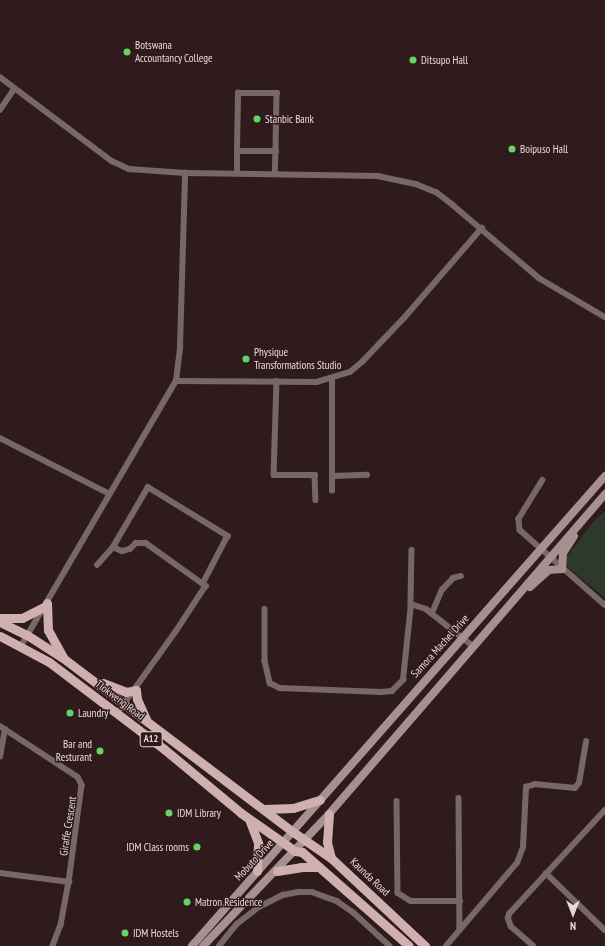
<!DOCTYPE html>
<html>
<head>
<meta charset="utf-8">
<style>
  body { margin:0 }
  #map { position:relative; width:605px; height:946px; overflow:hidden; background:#301b1c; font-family:"PT Sans Narrow",sans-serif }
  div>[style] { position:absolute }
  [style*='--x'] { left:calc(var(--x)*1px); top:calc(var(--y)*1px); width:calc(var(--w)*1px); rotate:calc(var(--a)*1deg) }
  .green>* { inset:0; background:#2c392b }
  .street>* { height:5.5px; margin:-2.75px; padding:0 2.75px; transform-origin:2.75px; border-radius:2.75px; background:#776868 }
  .secondary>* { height:8px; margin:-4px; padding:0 4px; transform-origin:4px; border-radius:4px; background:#a89090 }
  .primary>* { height:9px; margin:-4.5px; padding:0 4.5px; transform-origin:4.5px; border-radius:4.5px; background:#cfafb0 }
  .dots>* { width:11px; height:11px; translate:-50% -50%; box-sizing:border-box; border:2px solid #301b1c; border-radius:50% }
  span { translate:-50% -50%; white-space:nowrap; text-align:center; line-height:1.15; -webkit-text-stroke:3px #301b1c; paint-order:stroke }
  .shield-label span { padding:1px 3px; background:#301b1c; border:1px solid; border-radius:3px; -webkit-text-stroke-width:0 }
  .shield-label { font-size:10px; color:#e9d9d9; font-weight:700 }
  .poi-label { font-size:11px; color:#e9d9d9 }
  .left { translate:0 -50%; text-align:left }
  .right { translate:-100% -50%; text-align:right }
  .street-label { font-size:11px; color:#e9d9d9 }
  .north { position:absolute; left:553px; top:894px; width:40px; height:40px; -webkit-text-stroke:3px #301b1c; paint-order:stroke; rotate:180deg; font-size:11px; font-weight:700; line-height:16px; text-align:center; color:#e9d9d9 }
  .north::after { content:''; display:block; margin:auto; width:14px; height:18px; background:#e9d9d9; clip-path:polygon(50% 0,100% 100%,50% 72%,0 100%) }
</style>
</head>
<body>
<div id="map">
  <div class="green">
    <i style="clip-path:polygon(605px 511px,605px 598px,566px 566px,565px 559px,593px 522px)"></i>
  </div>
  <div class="street">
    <i style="--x:0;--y:77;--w:140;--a:36.9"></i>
    <i style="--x:112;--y:161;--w:19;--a:25"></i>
    <i style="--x:129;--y:169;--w:56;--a:4.1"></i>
    <i style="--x:185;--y:173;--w:193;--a:0.9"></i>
    <i style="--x:378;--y:176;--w:39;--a:12"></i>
    <i style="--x:416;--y:184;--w:22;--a:22"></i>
    <i style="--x:436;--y:192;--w:21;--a:37"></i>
    <i style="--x:453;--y:205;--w:113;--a:40.3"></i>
    <i style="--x:539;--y:278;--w:77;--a:30.6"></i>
    <i style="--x:0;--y:110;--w:25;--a:-56"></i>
    <i style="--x:237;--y:151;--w:58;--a:-89"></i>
    <i style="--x:238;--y:93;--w:39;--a:0"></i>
    <i style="--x:277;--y:93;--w:58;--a:91"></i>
    <i style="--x:237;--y:174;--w:23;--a:-90"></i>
    <i style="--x:237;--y:151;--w:39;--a:0"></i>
    <i style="--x:276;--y:151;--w:23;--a:92"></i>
    <i style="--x:176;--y:381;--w:141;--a:0.4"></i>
    <i style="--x:317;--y:382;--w:34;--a:-17"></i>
    <i style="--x:350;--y:372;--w:17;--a:-40"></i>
    <i style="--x:363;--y:361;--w:59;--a:-46.4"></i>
    <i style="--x:404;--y:318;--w:119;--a:-49.1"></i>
    <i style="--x:277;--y:381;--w:94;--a:91.8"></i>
    <i style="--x:274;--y:475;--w:41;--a:0"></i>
    <i style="--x:315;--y:475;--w:25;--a:88"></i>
    <i style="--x:0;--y:438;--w:121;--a:27"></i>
    <i style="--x:332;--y:476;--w:35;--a:-2"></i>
    <i style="--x:543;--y:480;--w:46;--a:121.6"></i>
    <i style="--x:519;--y:519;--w:11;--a:85"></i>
    <i style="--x:520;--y:530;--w:113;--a:41.4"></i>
    <i style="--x:332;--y:491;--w:112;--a:-90"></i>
    <i style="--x:113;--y:547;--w:69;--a:-59.7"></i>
    <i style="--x:148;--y:487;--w:94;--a:31.5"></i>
    <i style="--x:228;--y:536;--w:54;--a:117.5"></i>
    <i style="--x:412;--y:550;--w:54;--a:91.1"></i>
    <i style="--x:411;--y:604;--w:16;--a:18"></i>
    <i style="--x:426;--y:609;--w:60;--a:38.2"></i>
    <i style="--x:97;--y:565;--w:24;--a:-48"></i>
    <i style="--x:113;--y:547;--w:10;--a:24"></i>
    <i style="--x:122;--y:551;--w:8;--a:-14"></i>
    <i style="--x:130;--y:549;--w:8;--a:-45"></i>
    <i style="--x:136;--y:543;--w:10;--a:0"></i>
    <i style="--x:146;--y:543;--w:74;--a:35.6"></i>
    <i style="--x:206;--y:586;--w:55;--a:123.1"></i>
    <i style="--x:176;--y:632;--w:100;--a:125.6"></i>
    <i style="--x:265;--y:609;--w:52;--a:90"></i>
    <i style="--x:265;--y:661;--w:23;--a:77"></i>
    <i style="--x:270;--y:683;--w:11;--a:27"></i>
    <i style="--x:280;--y:688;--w:101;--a:2.3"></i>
    <i style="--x:381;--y:692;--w:11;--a:-5"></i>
    <i style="--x:392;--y:691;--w:16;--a:-45"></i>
    <i style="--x:403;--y:680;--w:76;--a:-84"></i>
    <i style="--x:432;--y:613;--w:25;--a:-67"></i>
    <i style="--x:442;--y:590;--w:16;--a:-47"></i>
    <i style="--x:453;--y:578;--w:8;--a:-14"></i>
    <i style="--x:21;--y:646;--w:307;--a:-59.7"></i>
    <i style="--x:176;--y:381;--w:35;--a:-83"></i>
    <i style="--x:180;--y:346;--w:173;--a:-88.3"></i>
    <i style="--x:0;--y:726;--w:93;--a:33.2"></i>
    <i style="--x:78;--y:777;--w:9;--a:63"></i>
    <i style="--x:82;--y:785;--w:98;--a:97.6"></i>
    <i style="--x:69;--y:882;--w:44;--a:100.5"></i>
    <i style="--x:61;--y:925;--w:22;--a:111"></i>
    <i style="--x:0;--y:757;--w:28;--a:-80"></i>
    <i style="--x:459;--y:798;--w:132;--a:89.6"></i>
    <i style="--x:397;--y:801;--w:92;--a:89.4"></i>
    <i style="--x:398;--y:893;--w:15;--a:32"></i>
    <i style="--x:411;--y:901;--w:49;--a:0"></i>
    <i style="--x:0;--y:873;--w:70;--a:7.4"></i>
    <i style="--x:546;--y:873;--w:82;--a:44"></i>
    <i style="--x:219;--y:946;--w:28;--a:-51"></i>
    <i style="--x:237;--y:924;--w:28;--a:-38"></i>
    <i style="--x:259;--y:907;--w:27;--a:-27"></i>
    <i style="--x:283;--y:895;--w:15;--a:-11"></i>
    <i style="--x:298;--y:892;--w:14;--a:0"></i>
    <i style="--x:312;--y:892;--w:27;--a:20"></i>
    <i style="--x:337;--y:901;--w:19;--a:35"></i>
    <i style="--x:353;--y:912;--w:50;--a:42.6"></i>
    <i style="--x:446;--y:946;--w:109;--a:-49.5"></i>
    <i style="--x:517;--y:863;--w:17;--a:-69"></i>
    <i style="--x:523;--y:847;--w:60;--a:-87.1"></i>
    <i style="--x:526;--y:787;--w:9;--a:-18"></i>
    <i style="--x:535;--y:784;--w:40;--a:5.7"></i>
    <i style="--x:575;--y:788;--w:6;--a:-51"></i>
    <i style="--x:579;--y:783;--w:42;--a:-80.3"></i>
    <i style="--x:533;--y:946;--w:29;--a:-139"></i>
    <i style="--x:511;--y:927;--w:9;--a:-111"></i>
    <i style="--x:508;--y:919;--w:5;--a:-79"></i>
    <i style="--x:509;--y:914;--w:142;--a:-47.3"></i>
  </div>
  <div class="secondary">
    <i style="--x:530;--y:587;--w:25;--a:-42"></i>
    <i style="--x:549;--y:570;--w:13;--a:-4"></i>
    <i style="--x:562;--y:569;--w:16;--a:-86"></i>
    <i style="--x:563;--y:553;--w:20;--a:-57"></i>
    <i style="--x:192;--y:946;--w:626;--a:-48.69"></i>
    <i style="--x:203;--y:946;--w:182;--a:-46.3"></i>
    <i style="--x:329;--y:814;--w:423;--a:-49.2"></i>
  </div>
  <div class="primary">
    <i style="--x:47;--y:603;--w:27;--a:88"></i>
    <i style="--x:48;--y:630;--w:31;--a:61"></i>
    <i style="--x:0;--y:618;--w:22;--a:0"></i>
    <i style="--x:22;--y:618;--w:25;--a:-27"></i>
    <i style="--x:0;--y:622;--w:30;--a:26"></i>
    <i style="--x:27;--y:635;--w:43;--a:32.6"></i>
    <i style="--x:63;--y:658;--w:288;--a:37.1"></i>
    <i style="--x:293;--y:832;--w:46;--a:34.4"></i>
    <i style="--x:331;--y:858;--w:129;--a:43.1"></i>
    <i style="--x:0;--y:636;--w:55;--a:28"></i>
    <i style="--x:49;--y:662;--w:144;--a:37.1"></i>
    <i style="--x:164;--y:749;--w:100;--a:39.7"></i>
    <i style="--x:241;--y:813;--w:66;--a:35.1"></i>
    <i style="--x:295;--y:851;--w:7;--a:8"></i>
    <i style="--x:302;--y:852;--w:142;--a:41.3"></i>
    <i style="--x:103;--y:683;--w:25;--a:21"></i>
    <i style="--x:126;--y:692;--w:10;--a:-11"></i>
    <i style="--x:136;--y:690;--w:9;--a:84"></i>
    <i style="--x:137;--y:699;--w:22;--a:66"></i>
    <i style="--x:264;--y:809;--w:29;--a:-2"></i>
    <i style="--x:293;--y:808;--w:28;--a:-17"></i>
    <i style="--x:329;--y:814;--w:28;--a:94"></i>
    <i style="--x:327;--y:842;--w:16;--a:76"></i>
    <i style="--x:249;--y:819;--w:26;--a:69"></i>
    <i style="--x:258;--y:843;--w:28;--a:92"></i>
    <i style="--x:277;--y:871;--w:24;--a:-9"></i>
    <i style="--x:301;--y:867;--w:18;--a:0"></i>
  </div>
  <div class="dots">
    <i style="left:127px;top:52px;background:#65d467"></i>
    <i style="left:413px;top:60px;background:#65d467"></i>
    <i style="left:257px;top:119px;background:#65d467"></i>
    <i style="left:512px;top:149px;background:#65d467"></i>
    <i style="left:246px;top:359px;background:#65d467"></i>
    <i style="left:70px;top:713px;background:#65d467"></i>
    <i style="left:100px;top:751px;background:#65d467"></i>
    <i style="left:169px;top:813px;background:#65d467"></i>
    <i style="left:197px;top:847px;background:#65d467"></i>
    <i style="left:187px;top:902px;background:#65d467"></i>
    <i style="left:125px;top:933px;background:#65d467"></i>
  </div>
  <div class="shield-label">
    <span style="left:151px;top:739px">A12</span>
  </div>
  <div class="poi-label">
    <span class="left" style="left:135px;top:52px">Botswana<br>Accountancy College</span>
    <span class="left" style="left:421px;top:60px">Ditsupo Hall</span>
    <span class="left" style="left:265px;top:119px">Stanbic Bank</span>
    <span class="left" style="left:520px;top:149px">Boipuso Hall</span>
    <span class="left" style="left:254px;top:359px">Physique<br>Transformations Studio</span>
    <span class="left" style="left:78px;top:713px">Laundry</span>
    <span class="right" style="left:92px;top:751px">Bar and<br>Resturant</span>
    <span class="left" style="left:177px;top:813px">IDM Library</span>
    <span class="right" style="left:189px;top:847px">IDM Class rooms</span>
    <span class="left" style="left:195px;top:902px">Matron Residence</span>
    <span class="left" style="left:133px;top:933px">IDM Hostels</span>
  </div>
  <div class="street-label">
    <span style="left:440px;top:646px;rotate:-48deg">Samora Machel Drive</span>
    <span style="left:120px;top:700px;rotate:37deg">Tlokweng Road</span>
    <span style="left:68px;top:826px;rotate:-81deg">Giraffe Crescent</span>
    <span style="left:254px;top:860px;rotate:-47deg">Mobuto Drive</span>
    <span style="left:370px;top:877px;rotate:43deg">Kaunda Road</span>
  </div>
  <div class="north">N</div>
</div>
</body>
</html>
